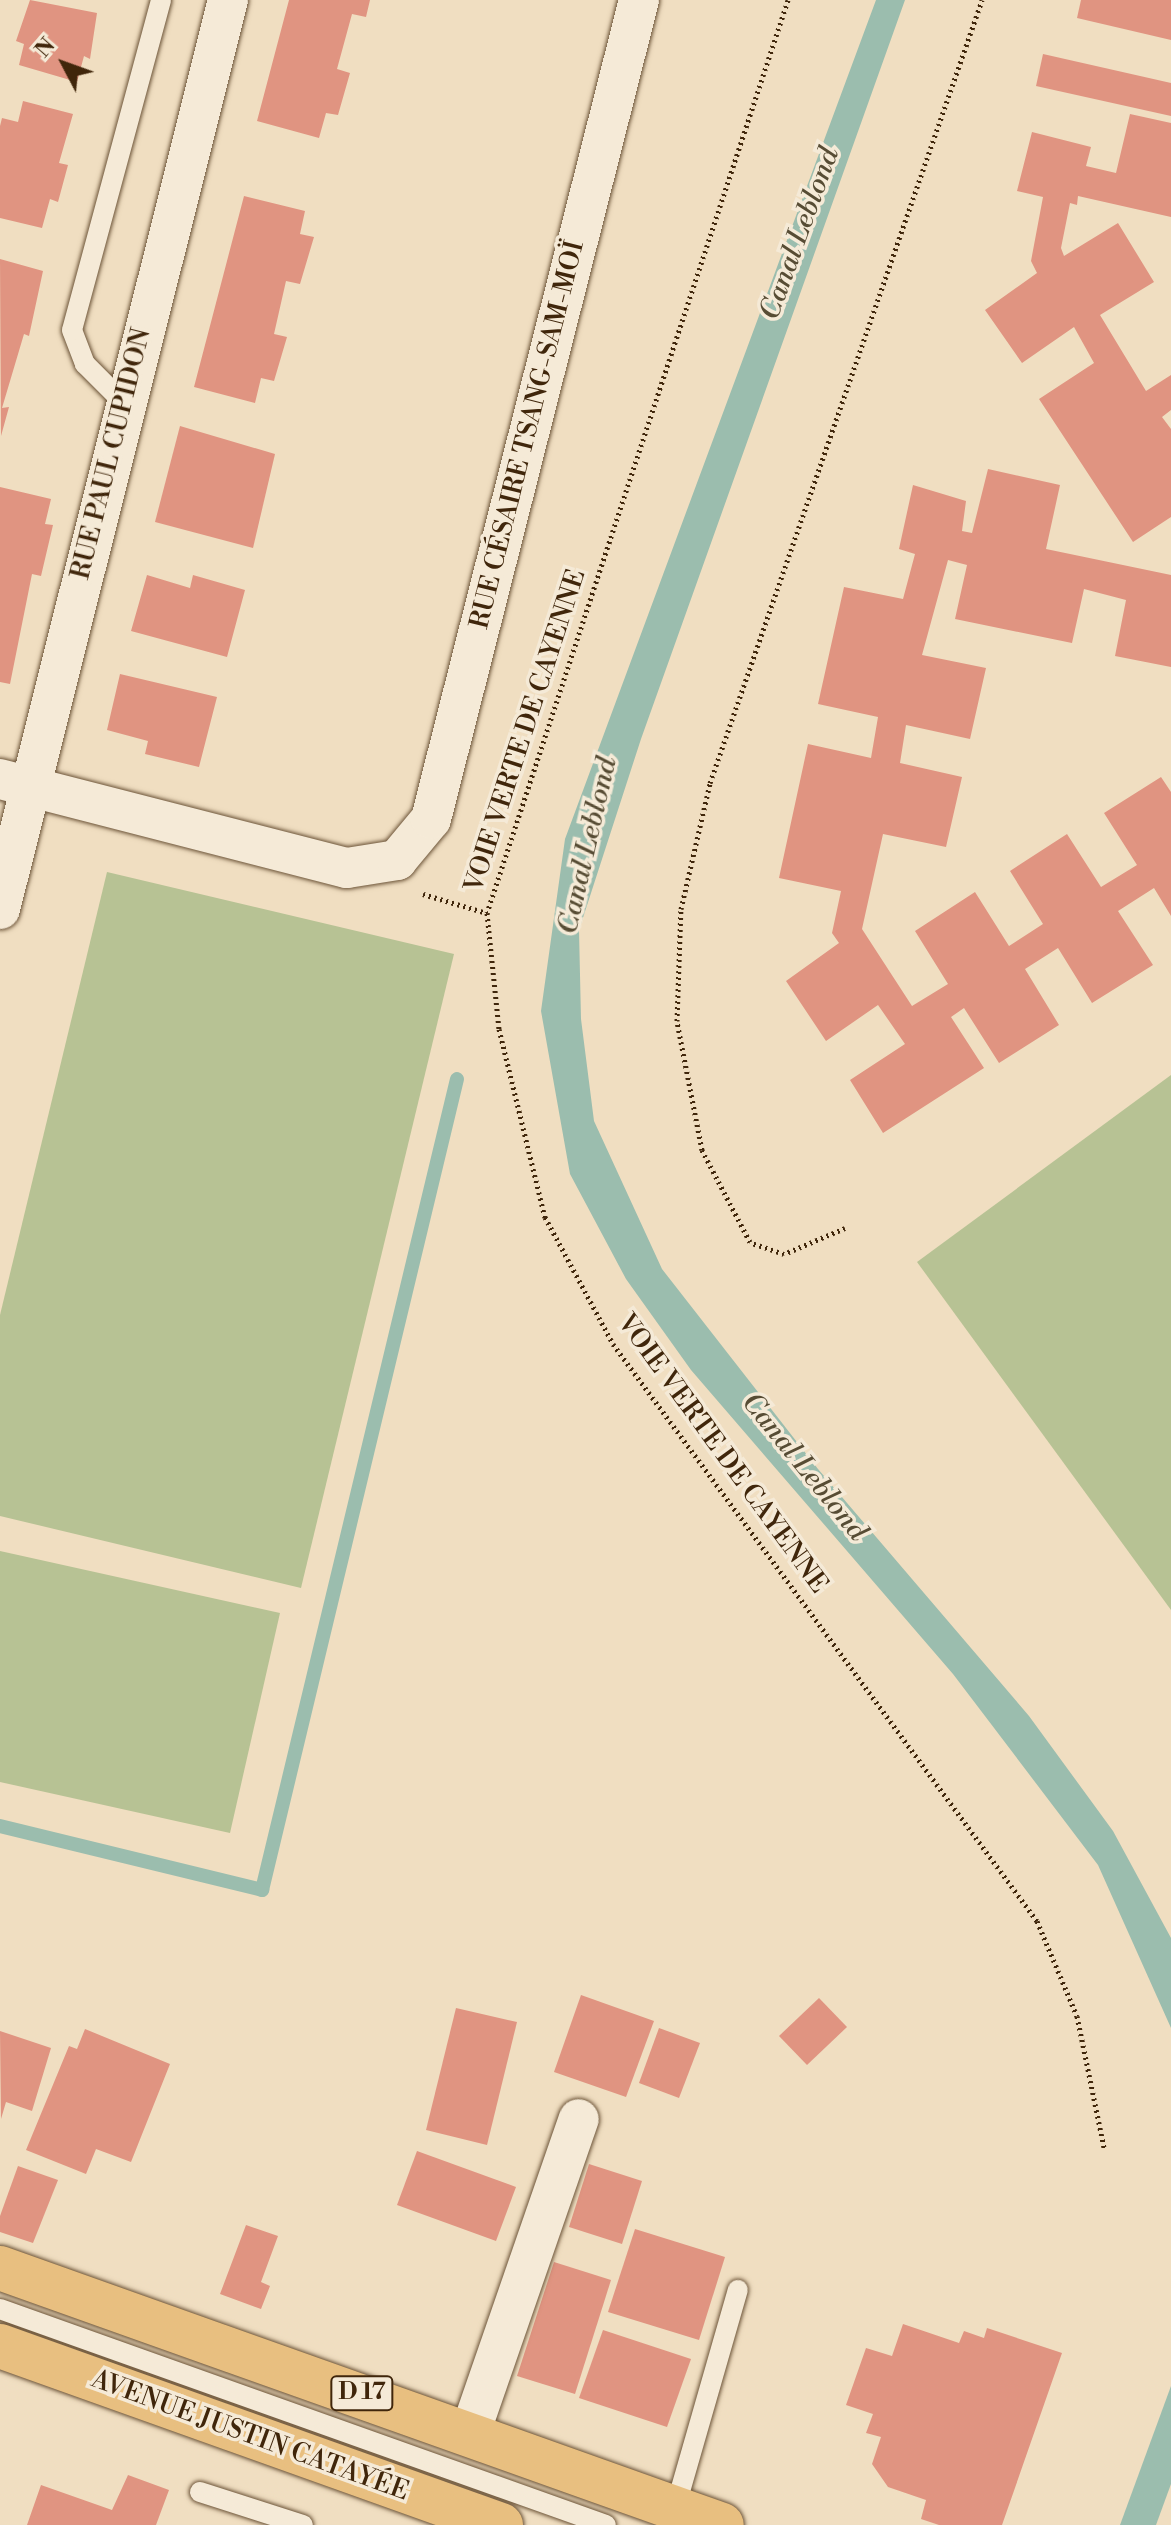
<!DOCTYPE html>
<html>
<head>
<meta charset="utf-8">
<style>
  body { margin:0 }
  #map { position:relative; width:1171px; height:2525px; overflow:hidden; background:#f0dec1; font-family:"Libre Bodoni",serif }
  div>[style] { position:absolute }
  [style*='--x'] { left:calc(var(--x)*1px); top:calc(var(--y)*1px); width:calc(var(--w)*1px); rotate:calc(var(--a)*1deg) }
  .green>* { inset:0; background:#b7c294 }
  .water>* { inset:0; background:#9bbdae }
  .stream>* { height:14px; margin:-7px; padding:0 7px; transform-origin:7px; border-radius:7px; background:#9bbdae }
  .building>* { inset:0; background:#e09481 }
  .path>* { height:5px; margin-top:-2.5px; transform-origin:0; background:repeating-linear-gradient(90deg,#40260b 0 2px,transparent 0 6px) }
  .roads { filter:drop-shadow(0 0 2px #6c5438) drop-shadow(0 0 2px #6c5438) }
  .lane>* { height:20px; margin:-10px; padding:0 10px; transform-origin:10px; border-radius:10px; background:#f5ead7 }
  .street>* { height:40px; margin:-20px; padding:0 20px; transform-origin:20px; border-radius:20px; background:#f5ead7 }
  .primary>* { height:44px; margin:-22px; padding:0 22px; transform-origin:22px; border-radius:22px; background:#e8bf80 }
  span { translate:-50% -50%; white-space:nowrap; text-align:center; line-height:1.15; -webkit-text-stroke:7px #f5ead7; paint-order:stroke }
  .shield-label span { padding:2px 6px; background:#f5ead7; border:2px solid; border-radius:6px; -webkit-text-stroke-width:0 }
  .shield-label { font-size:24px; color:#40260b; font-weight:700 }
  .street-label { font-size:26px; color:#40260b }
  .water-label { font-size:28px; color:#574c34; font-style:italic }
  .north { position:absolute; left:24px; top:24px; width:80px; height:80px; -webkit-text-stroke:6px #f5ead7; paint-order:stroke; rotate:311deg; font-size:22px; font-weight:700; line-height:32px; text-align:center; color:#40260b }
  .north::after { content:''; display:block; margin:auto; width:28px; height:36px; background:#40260b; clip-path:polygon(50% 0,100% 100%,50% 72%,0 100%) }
</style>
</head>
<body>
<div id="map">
  <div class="green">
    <i style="clip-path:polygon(107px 872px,454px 954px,301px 1588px,0 1516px,0 1315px)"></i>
    <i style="clip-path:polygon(1171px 1075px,1171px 1610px,917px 1262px)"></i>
    <i style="clip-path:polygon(0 1551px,280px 1613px,230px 1833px,0 1782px)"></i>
  </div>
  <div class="water">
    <i style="clip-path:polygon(876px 0,905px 0,641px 739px,579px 930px,581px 1019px,594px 1121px,662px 1269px,818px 1469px,1029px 1716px,1113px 1831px,1171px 1938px,1171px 2028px,1098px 1865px,953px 1674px,691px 1370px,626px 1279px,570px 1174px,541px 1011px,565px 839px)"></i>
    <i style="clip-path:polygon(1171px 2386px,1171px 2484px,1156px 2525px,1120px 2525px)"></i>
  </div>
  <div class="stream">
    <i style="--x:0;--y:1826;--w:270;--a:13.7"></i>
    <i style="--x:262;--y:1890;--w:834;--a:-76.48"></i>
  </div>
  <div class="building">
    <i style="clip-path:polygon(30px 0,97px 13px,90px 59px,84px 56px,77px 82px,19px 65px,24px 44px,16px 41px)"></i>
    <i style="clip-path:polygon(289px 0,370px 0,366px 17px,352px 14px,337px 69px,350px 73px,338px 115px,326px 113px,319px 138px,257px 121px)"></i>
    <i style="clip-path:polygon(1081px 0,1171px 0,1171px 40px,1077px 18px)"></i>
    <i style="clip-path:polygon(1043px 54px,1171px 83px,1171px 116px,1036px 86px)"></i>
    <i style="clip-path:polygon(23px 101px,73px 114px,59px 163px,68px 165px,58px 202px,50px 199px,42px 228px,0 218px,0 126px,2px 118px,18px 122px)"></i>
    <i style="clip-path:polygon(1130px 114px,1171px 123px,1171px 217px,1078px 196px,1077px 205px,1070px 203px,1061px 248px,1064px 256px,1118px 223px,1154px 282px,1100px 315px,1146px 391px,1171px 375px,1171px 410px,1162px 417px,1171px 429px,1171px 517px,1133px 542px,1039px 399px,1094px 363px,1074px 327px,1022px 363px,985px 310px,1037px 273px,1031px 261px,1043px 197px,1017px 191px,1032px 132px,1091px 147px,1086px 166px,1116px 173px)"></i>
    <i style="clip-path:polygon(244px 196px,305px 211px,300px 234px,314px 237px,300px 284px,286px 281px,274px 334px,287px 337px,274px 381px,261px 378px,255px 403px,194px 387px)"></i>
    <i style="clip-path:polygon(0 259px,43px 271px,29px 336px,24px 334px,2px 408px,9px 407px,1px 436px)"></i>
    <i style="clip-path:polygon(180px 426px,275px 454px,253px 548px,155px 522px)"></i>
    <i style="clip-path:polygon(988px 469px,1060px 485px,1046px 549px,1171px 575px,1171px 667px,1115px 656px,1126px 600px,1084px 589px,1072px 643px,955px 619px,967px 565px,948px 560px,922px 655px,986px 668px,970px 739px,906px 725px,900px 763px,962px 777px,946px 847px,883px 834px,862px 929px,912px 1006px,948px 984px,915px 931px,975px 892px,1009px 946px,1043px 924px,1010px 871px,1067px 834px,1101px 887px,1137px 865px,1104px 813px,1161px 777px,1171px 792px,1171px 916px,1154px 888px,1118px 911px,1153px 965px,1092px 1003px,1058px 948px,1025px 969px,1059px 1025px,999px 1063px,964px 1008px,951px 1017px,984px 1068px,883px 1133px,850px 1080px,905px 1044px,878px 1005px,826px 1041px,786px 981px,839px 943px,832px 933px,841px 891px,779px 878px,808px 744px,871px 758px,878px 717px,818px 704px,844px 587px,903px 599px,915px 554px,899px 549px,913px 485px,966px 501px,962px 531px,972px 533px)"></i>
    <i style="clip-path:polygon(0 487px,51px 499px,45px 524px,53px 525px,41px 576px,32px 574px,10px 684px,0 682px)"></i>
    <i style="clip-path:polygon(147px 575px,190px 588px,193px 575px,245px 590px,227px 657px,131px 631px)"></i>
    <i style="clip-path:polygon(120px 674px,217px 697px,199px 767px,145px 754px,148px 741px,107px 730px)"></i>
    <i style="clip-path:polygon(581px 1995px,654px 2021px,626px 2097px,554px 2072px)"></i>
    <i style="clip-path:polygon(819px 1998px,847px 2027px,807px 2065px,779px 2036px)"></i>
    <i style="clip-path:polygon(456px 2008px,517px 2022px,487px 2145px,426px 2130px)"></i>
    <i style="clip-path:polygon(659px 2028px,700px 2043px,679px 2098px,639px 2083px)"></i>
    <i style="clip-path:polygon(85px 2029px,170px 2064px,131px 2162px,96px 2149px,86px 2174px,26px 2150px,69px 2046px,77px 2049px)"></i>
    <i style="clip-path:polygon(0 2031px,51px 2048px,32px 2111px,6px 2102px,1px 2119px)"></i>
    <i style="clip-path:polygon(417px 2151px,516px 2187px,496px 2241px,397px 2205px)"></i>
    <i style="clip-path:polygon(589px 2164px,642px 2181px,622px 2244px,569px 2227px)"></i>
    <i style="clip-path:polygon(18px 2166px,58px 2180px,33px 2243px,0 2232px,0 2216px)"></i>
    <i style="clip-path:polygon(246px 2225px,278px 2236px,261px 2282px,270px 2286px,261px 2309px,220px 2294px)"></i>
    <i style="clip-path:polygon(635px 2229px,725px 2257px,699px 2340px,608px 2312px)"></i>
    <i style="clip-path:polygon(554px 2262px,611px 2280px,575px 2394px,517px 2376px)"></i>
    <i style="clip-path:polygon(903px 2324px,959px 2343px,964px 2331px,984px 2338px,987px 2328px,1062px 2353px,1002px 2525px,939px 2525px,921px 2519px,926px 2500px,888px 2487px,872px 2464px,881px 2437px,866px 2433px,873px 2414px,846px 2405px,866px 2348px,892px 2356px)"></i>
    <i style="clip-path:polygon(603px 2330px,691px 2359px,667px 2427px,579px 2398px)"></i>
    <i style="clip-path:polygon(128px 2475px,169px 2490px,156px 2525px,27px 2525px,41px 2485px,112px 2510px)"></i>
  </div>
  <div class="path">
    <i style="--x:788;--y:0;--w:961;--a:108.25"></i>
    <i style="--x:487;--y:913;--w:117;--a:84.1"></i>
    <i style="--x:499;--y:1029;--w:194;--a:76.3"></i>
    <i style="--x:545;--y:1217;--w:144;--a:61.8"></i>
    <i style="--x:613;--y:1344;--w:716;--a:53.69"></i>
    <i style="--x:1037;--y:1921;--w:103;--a:67.2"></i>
    <i style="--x:1077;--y:2016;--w:135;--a:78.4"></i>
    <i style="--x:423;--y:894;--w:67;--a:16.5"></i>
    <i style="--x:845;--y:1228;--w:66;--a:156.9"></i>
    <i style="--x:784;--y:1254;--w:36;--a:-161"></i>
    <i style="--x:750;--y:1242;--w:104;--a:-117.6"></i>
    <i style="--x:702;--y:1150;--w:131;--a:-101"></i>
    <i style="--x:677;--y:1021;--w:112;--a:-88"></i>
    <i style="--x:681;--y:909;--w:129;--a:-77"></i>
    <i style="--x:710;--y:783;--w:829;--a:-70.84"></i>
  </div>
  <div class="roads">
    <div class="lane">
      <i style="--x:125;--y:404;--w:57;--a:-135"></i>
      <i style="--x:85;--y:364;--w:36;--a:-111"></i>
      <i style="--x:72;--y:330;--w:342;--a:-74.9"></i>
      <i style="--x:0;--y:2309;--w:643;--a:19.62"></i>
      <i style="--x:200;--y:2492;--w:108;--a:17.8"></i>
      <i style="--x:675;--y:2509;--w:228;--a:-74"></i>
    </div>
    <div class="street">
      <i style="--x:0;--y:779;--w:358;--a:14.4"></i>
      <i style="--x:347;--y:868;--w:51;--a:-9.1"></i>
      <i style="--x:397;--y:860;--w:53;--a:-50.3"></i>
      <i style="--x:431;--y:819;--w:845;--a:-75.75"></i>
      <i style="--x:0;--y:909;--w:937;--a:-75.92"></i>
      <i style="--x:470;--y:2433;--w:332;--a:-70.9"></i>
    </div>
    <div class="primary">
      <i style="--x:0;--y:2268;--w:766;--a:19.59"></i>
      <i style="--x:0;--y:2346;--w:532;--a:19.66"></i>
    </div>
  </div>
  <div class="shield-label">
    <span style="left:362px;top:2393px">D 17</span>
  </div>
  <div class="street-label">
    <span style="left:528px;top:435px;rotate:-76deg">RUE CÉSAIRE TSANG-SAM-MOÏ</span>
    <span style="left:112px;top:454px;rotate:-76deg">RUE PAUL CUPIDON</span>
    <span style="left:526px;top:731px;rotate:-72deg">VOIE VERTE DE CAYENNE</span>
    <span style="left:722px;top:1454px;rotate:54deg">VOIE VERTE DE CAYENNE</span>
    <span style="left:250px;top:2436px;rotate:20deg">AVENUE JUSTIN CATAYÉE</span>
  </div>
  <div class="water-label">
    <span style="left:800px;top:234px;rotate:-70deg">Canal Leblond</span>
    <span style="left:588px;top:846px;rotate:-77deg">Canal Leblond</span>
    <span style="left:804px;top:1467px;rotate:51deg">Canal Leblond</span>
  </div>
  <div class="north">N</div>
</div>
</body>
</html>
